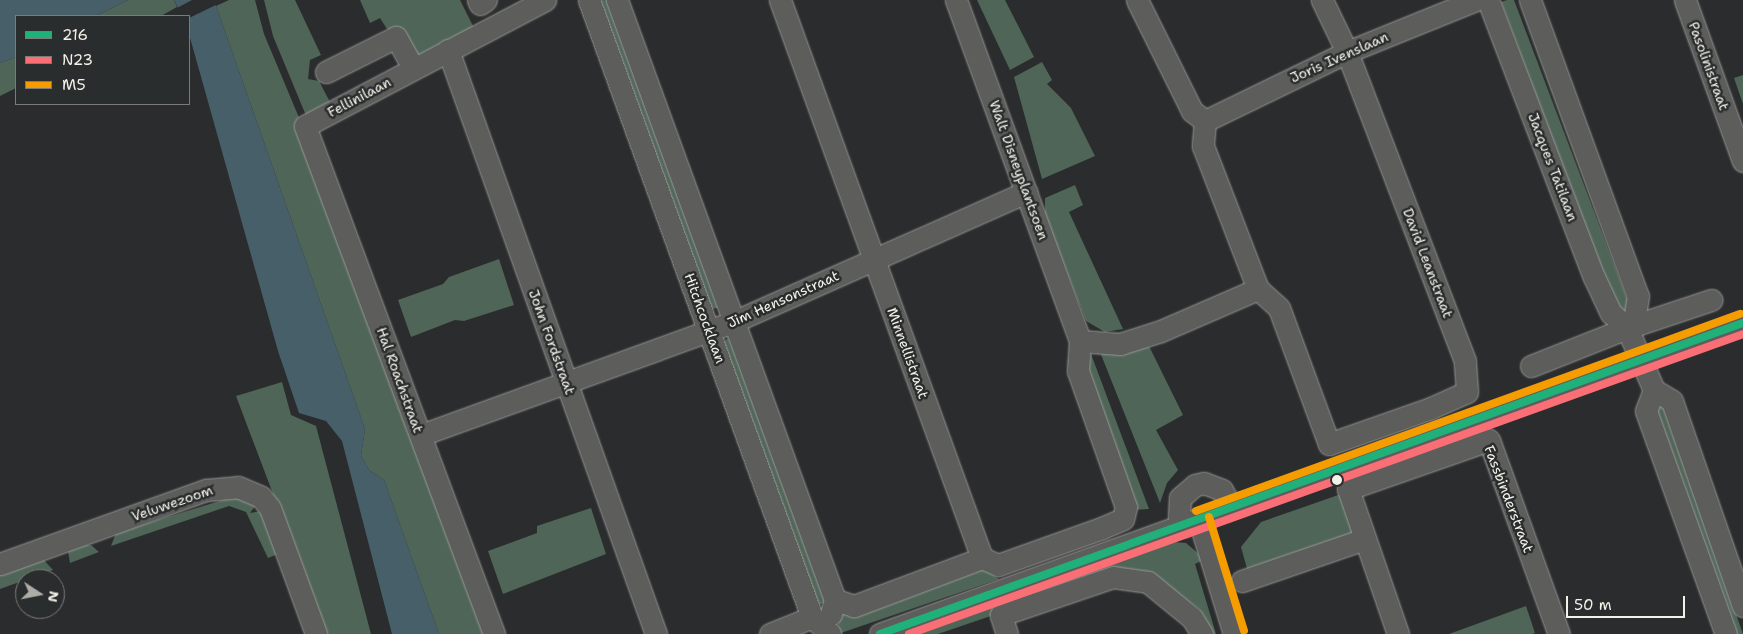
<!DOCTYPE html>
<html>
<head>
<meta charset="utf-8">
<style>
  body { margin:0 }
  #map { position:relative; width:1743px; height:634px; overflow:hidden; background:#2b2c2d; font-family:"Shantell Sans",sans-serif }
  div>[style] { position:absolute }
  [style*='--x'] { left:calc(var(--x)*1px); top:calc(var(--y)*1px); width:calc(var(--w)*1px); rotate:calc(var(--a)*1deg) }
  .green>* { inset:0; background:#4e6557 }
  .water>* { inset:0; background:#475f69 }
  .pier>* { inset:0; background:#2b2c2d }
  .roads { filter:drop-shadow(0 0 1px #979796) drop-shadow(0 0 1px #979796) }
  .minor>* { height:21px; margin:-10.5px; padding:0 10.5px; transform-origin:10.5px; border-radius:10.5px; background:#5d5d5c }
  .bus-1>* { height:8px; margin:-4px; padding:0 4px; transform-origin:4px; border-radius:4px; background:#20b07a }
  .bus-2>* { height:8px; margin:-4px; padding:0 4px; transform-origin:4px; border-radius:4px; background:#fa6e76 }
  .bus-3>* { height:8px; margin:-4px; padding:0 4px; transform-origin:4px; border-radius:4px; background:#f59c00 }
  .dots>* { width:14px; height:14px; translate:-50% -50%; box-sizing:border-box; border:2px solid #2a2d2e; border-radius:50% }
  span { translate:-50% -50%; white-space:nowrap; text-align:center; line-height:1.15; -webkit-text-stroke:5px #2a2d2e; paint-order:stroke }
  .street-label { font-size:14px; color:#f4f1e8 }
  .legend { position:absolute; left:15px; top:15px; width:175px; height:90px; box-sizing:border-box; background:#2a2d2e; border:1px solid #7b7b78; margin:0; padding:6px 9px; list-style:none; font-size:15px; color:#f4f1e8 }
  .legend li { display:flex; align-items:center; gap:10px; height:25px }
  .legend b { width:25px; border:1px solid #7b7b78 }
  .north { position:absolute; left:15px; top:569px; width:50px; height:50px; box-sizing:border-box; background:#2a2d2e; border:1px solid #7b7b78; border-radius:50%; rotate:101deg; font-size:14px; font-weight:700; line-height:20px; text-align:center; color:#f4f1e8 }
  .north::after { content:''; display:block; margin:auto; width:18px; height:22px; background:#aeaca7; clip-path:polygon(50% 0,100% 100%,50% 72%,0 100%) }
  .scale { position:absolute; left:1566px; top:596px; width:119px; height:22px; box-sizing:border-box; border:2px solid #f4f1e8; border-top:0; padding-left:6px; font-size:15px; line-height:18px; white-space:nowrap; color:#f4f1e8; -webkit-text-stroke:4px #2a2d2e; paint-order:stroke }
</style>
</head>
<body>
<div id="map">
  <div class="green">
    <i style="clip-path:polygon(128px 0,174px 0,177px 7px,161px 16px,96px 16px)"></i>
    <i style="clip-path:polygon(229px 0,255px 0,264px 34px,300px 120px,487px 634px,439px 634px,384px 480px,369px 470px,361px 456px,365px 429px,216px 6px)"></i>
    <i style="clip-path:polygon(264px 0,295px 0,321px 55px,310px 60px,308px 79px,319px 81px,331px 104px,307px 118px,273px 36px)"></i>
    <i style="clip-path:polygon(360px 0,460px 0,474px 28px,415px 61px,401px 32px,387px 29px,380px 18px,370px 23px)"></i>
    <i style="clip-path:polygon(594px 0,610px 0,719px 308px,707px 309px)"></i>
    <i style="clip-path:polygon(977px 0,1005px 0,1034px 57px,1010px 70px)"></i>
    <i style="clip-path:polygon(1507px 0,1514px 0,1632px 312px,1618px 315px,1501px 2px)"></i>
    <i style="clip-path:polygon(16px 57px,16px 88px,0 96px,0 63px)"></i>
    <i style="clip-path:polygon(1042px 62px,1052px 80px,1047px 84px,1071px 108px,1095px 156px,1042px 179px,1014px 77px)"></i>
    <i style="clip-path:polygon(1743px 75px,1743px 104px,1734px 78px)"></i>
    <i style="clip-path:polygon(1075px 185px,1083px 205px,1069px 212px,1123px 329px,1105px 332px,1086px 321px,1045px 216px,1045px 198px)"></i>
    <i style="clip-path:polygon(499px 259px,514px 305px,464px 321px,455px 320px,411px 337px,398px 300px,443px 284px,449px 277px)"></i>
    <i style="clip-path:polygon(728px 338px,733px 341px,826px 602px,816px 606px,723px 342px)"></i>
    <i style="clip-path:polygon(1148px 344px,1183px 415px,1156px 430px,1178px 470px,1167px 483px,1160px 503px,1100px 352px,1126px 354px)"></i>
    <i style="clip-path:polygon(1091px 354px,1149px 509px,1132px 510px,1088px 372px)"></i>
    <i style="clip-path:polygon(282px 382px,291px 415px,316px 426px,371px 634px,326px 634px,236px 396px)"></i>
    <i style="clip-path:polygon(1651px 397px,1661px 401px,1743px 634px,1733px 634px)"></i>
    <i style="clip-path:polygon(1341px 494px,1356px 536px,1248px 572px,1241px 547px,1261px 522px)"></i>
    <i style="clip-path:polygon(239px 495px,256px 505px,250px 513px,261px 511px,278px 554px,268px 558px,246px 512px,229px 506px,111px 546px,116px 533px)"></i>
    <i style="clip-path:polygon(591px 508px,606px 554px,503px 594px,488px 551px,537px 533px,537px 526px)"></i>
    <i style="clip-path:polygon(1174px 542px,1186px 543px,1205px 559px,1195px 564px,1216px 634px,1211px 634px,1199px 609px,1163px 583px,1120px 572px,938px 634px,909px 634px)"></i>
    <i style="clip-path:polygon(80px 545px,91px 545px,99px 552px,70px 563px,68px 551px)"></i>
    <i style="clip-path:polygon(42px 558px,53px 570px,0 589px,0 574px)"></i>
    <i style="clip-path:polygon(983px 568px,999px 579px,838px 634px,839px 610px)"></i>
    <i style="clip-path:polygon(1526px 606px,1535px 633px,1532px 634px,1449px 634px)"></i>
  </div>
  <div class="water">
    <i style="clip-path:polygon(0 0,128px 0,96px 16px,16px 16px,16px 57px,0 63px)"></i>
    <i style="clip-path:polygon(174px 0,214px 0,216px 6px,365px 429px,361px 456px,369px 470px,384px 480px,439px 634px,392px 634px,342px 441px,326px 421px,299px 413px,278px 351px,189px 34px,189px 16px,182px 16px)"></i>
  </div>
  <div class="pier">
    <i style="clip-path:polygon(192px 0,216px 0,218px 4px,189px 18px,179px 16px,175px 9px)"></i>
  </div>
  <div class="roads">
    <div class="minor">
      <i style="--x:478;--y:0;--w:4;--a:63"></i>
      <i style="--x:480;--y:4;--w:7;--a:-34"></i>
      <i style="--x:589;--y:0;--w:656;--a:70.13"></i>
      <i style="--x:812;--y:617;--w:25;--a:43"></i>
      <i style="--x:617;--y:0;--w:638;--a:70.03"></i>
      <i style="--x:835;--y:600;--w:15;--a:106"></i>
      <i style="--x:780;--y:0;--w:593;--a:70.1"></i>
      <i style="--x:982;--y:558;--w:137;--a:159.4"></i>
      <i style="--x:854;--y:606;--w:20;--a:-162"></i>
      <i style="--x:956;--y:0;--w:363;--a:70"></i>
      <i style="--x:1080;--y:341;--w:30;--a:94"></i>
      <i style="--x:1078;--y:371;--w:144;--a:70.6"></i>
      <i style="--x:1126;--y:507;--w:12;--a:104"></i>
      <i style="--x:1123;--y:519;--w:23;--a:157"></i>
      <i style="--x:1102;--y:528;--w:110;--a:160.4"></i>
      <i style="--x:998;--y:565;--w:17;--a:-156"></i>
      <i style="--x:1137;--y:0;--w:124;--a:63.6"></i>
      <i style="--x:1192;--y:111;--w:16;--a:38"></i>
      <i style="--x:1205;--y:121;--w:25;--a:95"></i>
      <i style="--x:1203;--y:146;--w:153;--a:69"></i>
      <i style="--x:1258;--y:289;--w:28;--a:42"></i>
      <i style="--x:1279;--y:308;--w:145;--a:69.8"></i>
      <i style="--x:1329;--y:444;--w:108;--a:-19.4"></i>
      <i style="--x:1431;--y:408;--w:39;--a:-24"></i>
      <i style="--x:1467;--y:392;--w:31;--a:-94"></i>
      <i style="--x:1465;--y:361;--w:331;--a:-110.9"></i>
      <i style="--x:1347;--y:52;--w:58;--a:-115.7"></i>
      <i style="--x:1488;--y:0;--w:297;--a:69.1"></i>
      <i style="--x:1594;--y:277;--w:40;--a:65"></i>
      <i style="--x:1611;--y:313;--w:22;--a:43"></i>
      <i style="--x:1627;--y:328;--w:68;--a:66.5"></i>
      <i style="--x:1654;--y:390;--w:21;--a:31"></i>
      <i style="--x:1672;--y:401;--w:217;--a:70.9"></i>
      <i style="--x:1530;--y:0;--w:315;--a:70"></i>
      <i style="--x:1638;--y:296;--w:24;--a:99"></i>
      <i style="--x:1634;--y:320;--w:11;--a:131"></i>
      <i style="--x:1685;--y:0;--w:171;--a:70.2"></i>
      <i style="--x:448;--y:50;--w:620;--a:70.4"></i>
      <i style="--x:326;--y:72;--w:78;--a:-26.6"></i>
      <i style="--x:396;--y:37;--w:35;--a:61"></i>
      <i style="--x:1205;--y:121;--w:158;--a:-25.9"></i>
      <i style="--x:1347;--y:52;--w:139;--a:-22"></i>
      <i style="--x:1080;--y:341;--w:40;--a:4.3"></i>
      <i style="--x:1120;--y:344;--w:43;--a:-17.6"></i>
      <i style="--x:1161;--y:331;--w:106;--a:-23.4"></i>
      <i style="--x:1531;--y:366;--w:103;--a:-21.6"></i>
      <i style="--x:1627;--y:328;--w:89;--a:-18.4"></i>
      <i style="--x:1654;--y:390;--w:22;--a:111"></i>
      <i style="--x:1646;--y:411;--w:237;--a:70.3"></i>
      <i style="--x:421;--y:435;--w:332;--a:-19.9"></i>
      <i style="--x:733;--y:322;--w:321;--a:-23.9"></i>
      <i style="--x:1199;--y:520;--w:119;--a:72.9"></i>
      <i style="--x:1184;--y:526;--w:10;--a:-119"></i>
      <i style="--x:1179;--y:517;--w:19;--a:-87"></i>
      <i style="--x:1180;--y:498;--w:20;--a:-41"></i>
      <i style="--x:1195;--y:485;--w:9;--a:-13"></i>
      <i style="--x:1204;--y:483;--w:19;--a:21"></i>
      <i style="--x:1222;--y:490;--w:19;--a:62"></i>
      <i style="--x:0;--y:564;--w:219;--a:-19.8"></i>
      <i style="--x:206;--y:490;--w:32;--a:-5"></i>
      <i style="--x:238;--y:487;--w:25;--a:23"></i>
      <i style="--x:261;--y:497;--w:14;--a:51"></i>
      <i style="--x:270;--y:508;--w:134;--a:69.9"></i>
      <i style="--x:1242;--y:581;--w:130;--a:-18.9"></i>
      <i style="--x:494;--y:634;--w:542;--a:-110.41"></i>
      <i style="--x:305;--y:126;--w:271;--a:-27.7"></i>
      <i style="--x:770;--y:634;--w:45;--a:-22"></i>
      <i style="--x:880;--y:634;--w:917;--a:-19.82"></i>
      <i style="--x:1007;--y:634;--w:20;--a:-108"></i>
      <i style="--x:1001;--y:615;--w:118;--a:-18.7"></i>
      <i style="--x:1113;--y:577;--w:35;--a:8"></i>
      <i style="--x:1148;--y:582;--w:57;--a:39.3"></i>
      <i style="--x:1192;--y:618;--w:19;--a:58"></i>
      <i style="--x:1398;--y:634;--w:153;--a:-109"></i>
      <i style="--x:1348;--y:489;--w:149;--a:-19.2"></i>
      <i style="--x:1489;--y:440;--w:206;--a:70.2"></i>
    </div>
  </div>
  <div class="bus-1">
    <i style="--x:880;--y:634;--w:917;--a:-19.82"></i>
  </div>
  <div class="bus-2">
    <i style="--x:909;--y:634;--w:886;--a:-19.78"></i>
  </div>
  <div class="bus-3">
    <i style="--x:1196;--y:511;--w:579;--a:-19.91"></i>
    <i style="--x:1209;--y:517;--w:119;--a:72.9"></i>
  </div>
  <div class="dots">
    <i style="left:1337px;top:480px;background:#f4f1e8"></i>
  </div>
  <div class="street-label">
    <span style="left:1339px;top:57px;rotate:-24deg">Joris Ivenslaan</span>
    <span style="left:1709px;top:66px;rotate:70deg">Pasolinistraat</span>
    <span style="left:359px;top:97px;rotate:-28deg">Fellinilaan</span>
    <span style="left:1553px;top:167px;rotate:69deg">Jacques Tatilaan</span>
    <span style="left:1019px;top:170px;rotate:70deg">Walt Disneyplantsoen</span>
    <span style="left:1428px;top:263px;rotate:69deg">David Leanstraat</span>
    <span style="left:783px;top:299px;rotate:-24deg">Jim Hensonstraat</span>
    <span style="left:705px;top:318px;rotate:70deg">Hitchcocklaan</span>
    <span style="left:552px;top:342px;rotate:70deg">John Fordstraat</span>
    <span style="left:908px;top:353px;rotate:70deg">Minnellistraat</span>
    <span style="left:400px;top:380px;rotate:70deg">Hal Roachstraat</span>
    <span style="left:1509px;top:499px;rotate:69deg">Fassbinderstraat</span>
    <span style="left:172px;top:503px;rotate:-19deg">Veluwezoom</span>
  </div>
  <ul class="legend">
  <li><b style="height:6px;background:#20b07a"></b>216</li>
  <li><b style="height:6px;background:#fa6e76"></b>N23</li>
  <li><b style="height:6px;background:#f59c00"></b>M5</li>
  </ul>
  <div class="north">N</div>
  <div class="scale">50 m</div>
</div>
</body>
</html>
